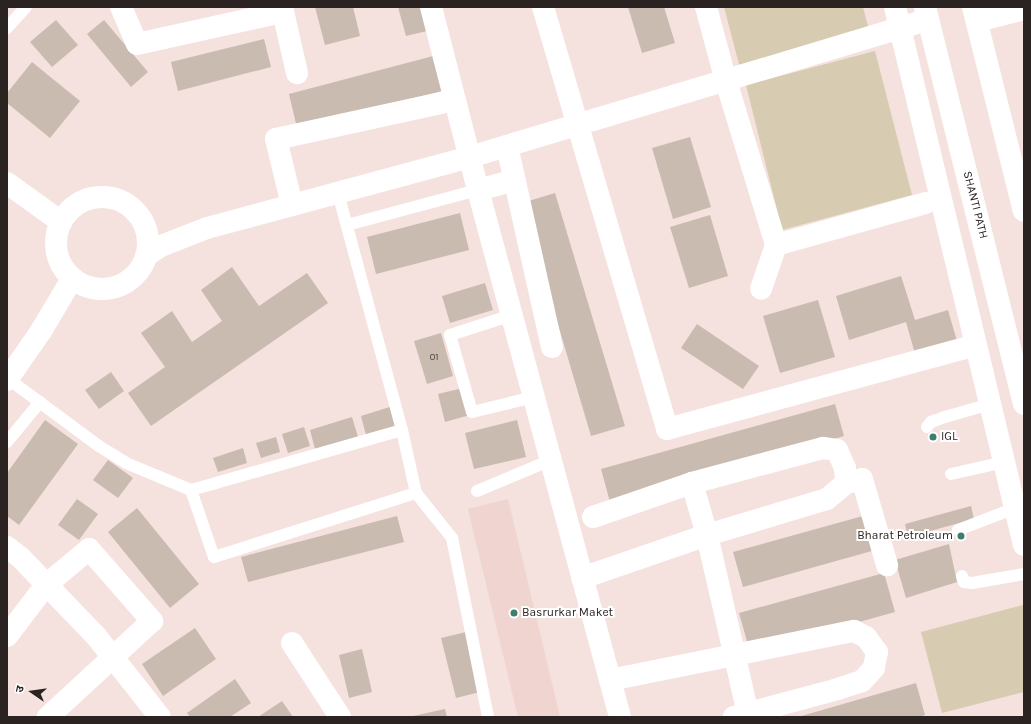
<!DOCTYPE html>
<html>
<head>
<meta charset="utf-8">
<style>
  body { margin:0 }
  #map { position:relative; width:1031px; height:724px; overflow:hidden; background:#f5e1de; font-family:Karla,"Noto Sans Devanagari",sans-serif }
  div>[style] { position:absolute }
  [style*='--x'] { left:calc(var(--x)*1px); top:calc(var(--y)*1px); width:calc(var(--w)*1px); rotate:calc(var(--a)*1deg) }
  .built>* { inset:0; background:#efd4cf }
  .green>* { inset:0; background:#d7ccb1 }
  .building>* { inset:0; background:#c9bbb0 }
  .service>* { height:12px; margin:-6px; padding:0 6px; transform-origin:6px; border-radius:6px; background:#fff }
  .minor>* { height:22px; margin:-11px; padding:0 11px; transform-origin:11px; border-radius:11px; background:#fff }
  .minor>.ring { margin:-11px; padding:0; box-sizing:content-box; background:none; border:22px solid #fff; border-radius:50% }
  .secondary>* { height:22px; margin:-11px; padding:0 11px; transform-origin:11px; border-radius:11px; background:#fff }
  .dots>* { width:11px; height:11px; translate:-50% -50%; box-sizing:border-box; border:2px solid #fff; border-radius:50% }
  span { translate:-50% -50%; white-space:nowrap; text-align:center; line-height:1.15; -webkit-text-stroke:4px #fff; paint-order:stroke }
  .number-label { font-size:10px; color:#524946 }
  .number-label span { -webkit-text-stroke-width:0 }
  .street-label { font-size:12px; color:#2a2322 }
  .poi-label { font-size:12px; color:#2a2322 }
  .left { translate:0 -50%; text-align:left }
  .right { translate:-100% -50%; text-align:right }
  .frame { position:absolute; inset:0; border:8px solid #2a2322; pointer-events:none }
  .north { position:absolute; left:12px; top:672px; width:40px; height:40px; -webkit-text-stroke:3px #fff; paint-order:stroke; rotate:283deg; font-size:11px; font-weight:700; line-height:16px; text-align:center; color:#2a2322 }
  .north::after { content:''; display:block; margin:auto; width:14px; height:18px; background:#2a2322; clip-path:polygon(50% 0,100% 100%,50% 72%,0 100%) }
</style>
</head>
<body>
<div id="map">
  <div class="built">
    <i style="clip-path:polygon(508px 499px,560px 717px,518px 717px,468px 509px)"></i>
  </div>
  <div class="green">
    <i style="clip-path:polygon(724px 7px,863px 7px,870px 34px,740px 68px)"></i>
    <i style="clip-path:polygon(875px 51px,912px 195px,782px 230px,746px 85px)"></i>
    <i style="clip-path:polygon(1023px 605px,1024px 692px,942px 713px,921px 632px)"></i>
  </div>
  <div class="building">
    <i style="clip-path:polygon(315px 7px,353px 7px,360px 36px,325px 45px)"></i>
    <i style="clip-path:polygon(398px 7px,421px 7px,427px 31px,406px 36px)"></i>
    <i style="clip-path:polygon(628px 7px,664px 7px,675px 43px,642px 53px)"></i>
    <i style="clip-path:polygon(56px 20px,78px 45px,52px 67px,30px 42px)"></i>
    <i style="clip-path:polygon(104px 20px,148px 72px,131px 87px,87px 34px)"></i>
    <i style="clip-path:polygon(264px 39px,271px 67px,178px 91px,171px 62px)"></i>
    <i style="clip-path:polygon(437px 55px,446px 90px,297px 128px,289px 94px)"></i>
    <i style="clip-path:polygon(32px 62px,80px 101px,50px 138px,7px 103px,7px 93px)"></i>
    <i style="clip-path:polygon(690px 137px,711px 207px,673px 219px,652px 148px)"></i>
    <i style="clip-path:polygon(555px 193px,625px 426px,591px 436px,522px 203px)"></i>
    <i style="clip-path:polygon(460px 213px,469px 250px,376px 274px,367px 237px)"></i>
    <i style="clip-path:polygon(710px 215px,728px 276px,689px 288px,670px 227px)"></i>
    <i style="clip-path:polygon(232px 267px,259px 306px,307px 273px,328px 303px,151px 426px,128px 393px,165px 367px,141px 333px,172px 311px,192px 342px,222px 321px,201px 290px)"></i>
    <i style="clip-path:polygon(901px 276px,915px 320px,948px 310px,959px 348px,917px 361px,906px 322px,849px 340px,836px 296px)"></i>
    <i style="clip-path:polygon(485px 283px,493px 310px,450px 323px,442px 296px)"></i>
    <i style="clip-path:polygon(818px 300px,835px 357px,780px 373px,763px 316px)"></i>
    <i style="clip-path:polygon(697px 324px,759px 366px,743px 389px,681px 348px)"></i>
    <i style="clip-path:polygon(441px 333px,453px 376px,427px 384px,414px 341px)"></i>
    <i style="clip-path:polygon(111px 372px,124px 391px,99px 409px,85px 390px)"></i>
    <i style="clip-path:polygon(463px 388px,470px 415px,445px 422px,438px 394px)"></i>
    <i style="clip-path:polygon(835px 404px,844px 436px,610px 502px,601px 469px)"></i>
    <i style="clip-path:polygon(393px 406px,399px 425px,366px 435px,361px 416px)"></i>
    <i style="clip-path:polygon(352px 417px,358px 437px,315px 449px,310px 430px)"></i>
    <i style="clip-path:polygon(45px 420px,78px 444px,19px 525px,7px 516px,7px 473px)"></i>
    <i style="clip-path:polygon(517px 420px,526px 457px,474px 469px,465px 433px)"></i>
    <i style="clip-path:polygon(304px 427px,310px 446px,288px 453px,282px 434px)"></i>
    <i style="clip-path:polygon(276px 437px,280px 452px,261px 458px,256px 443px)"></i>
    <i style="clip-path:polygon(243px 448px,247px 463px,218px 472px,213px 458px)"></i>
    <i style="clip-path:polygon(108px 460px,133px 478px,118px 498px,93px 480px)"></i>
    <i style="clip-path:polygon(77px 499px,98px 514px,79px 540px,58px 525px)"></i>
    <i style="clip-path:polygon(971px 506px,974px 519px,908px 537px,905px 524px)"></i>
    <i style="clip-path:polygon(137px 508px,199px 584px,170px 608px,108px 532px)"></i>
    <i style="clip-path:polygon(870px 514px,879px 549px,743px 587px,733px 552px)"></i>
    <i style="clip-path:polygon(397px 516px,404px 542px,248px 582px,241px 557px)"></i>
    <i style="clip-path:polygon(949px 544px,957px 582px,906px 598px,895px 560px)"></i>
    <i style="clip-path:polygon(884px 573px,895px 612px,750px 652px,739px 613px)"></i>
    <i style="clip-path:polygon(195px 628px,216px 659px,163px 696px,142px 664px)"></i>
    <i style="clip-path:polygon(466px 632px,480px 692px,456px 698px,441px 638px)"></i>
    <i style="clip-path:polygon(362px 649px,372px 692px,349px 698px,339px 655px)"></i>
    <i style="clip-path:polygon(235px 679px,251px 703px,230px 717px,190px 717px,187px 713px)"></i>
    <i style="clip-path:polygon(916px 683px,925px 715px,920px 717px,798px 717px)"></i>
    <i style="clip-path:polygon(282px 701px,293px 717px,258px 717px)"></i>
    <i style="clip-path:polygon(445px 709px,447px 717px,413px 717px,413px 716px)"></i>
  </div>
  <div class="service">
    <i style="--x:7;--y:28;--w:28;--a:-48"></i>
    <i style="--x:338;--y:193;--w:245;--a:74.9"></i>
    <i style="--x:402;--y:430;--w:65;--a:77.5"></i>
    <i style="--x:416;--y:493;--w:58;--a:51.3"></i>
    <i style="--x:452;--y:538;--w:183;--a:78.6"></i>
    <i style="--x:347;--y:225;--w:136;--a:-15"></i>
    <i style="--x:512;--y:315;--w:65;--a:162.1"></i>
    <i style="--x:450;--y:335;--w:80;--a:74.1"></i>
    <i style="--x:472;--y:412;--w:64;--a:-13.6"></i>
    <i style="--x:7;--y:378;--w:114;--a:36.5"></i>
    <i style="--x:99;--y:446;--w:32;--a:32"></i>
    <i style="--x:126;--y:463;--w:70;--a:22.6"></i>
    <i style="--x:927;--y:427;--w:6;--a:-51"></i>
    <i style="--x:931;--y:422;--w:15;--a:-20"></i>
    <i style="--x:945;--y:417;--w:47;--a:-16.1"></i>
    <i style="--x:402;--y:430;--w:219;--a:164.1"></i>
    <i style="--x:191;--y:490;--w:71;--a:71.1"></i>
    <i style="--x:214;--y:557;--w:212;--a:-17.6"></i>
    <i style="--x:7;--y:442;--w:52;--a:-50.5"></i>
    <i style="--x:951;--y:474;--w:54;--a:-12.8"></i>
    <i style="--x:477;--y:491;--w:80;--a:-22.7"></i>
    <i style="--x:958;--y:530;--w:61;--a:-21.1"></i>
    <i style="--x:962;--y:576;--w:6;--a:72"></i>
    <i style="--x:964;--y:582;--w:8;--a:7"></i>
    <i style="--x:972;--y:583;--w:53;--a:-9.8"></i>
  </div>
  <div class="minor">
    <i style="--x:121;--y:7;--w:40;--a:66.6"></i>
    <i style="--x:137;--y:44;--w:149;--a:-12.4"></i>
    <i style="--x:282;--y:7;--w:68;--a:77.2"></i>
    <i style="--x:431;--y:7;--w:189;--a:75.6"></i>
    <i style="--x:478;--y:190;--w:546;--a:74.92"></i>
    <i style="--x:543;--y:7;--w:440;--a:73.6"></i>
    <i style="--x:667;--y:429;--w:320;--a:-15.2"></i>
    <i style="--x:706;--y:7;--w:77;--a:74.9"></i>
    <i style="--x:726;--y:81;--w:171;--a:73"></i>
    <i style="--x:776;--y:245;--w:46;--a:108.8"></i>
    <i style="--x:895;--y:7;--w:553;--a:76.52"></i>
    <i style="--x:977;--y:21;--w:49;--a:-14.3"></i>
    <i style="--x:507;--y:146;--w:206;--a:77.4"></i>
    <i style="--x:7;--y:183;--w:67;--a:35.8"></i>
    <i style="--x:478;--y:190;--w:38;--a:-15"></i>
    <i class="ring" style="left:56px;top:197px;width:70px;height:70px"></i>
    <i style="--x:292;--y:205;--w:68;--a:-103.6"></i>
    <i style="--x:276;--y:139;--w:183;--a:-12.3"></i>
    <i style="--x:776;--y:245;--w:155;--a:-15.7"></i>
    <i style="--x:146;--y:256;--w:18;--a:-34"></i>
    <i style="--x:161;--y:246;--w:49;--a:-21.4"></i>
    <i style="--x:207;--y:228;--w:272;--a:-15.1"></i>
    <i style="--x:470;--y:157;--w:478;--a:-16.7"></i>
    <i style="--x:7;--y:380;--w:60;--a:-55.2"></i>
    <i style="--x:41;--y:331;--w:61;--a:-59.2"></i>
    <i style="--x:846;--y:483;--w:16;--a:-14"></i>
    <i style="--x:862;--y:479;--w:90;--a:73.8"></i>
    <i style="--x:593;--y:517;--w:105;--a:-19"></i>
    <i style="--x:692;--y:483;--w:136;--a:-15"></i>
    <i style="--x:823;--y:448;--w:14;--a:8"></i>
    <i style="--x:837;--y:450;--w:20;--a:66"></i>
    <i style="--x:845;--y:468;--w:15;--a:86"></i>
    <i style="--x:846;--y:483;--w:25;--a:140"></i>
    <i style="--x:827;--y:499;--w:125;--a:163.3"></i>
    <i style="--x:707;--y:535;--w:184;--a:77.1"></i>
    <i style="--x:7;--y:547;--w:16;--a:38"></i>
    <i style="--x:20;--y:557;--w:110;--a:46.1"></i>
    <i style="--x:96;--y:636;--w:103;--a:51.7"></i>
    <i style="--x:582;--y:578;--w:132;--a:-19"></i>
    <i style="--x:707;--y:535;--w:54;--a:-106.1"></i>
    <i style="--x:7;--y:636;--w:64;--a:-52.6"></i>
    <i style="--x:46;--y:585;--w:56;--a:-39.9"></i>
    <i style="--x:89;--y:549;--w:96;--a:48.8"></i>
    <i style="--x:152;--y:621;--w:142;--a:137.3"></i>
    <i style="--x:292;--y:643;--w:88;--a:57"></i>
    <i style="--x:610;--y:680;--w:249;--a:-11.4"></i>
    <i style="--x:854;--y:631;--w:13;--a:27"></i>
    <i style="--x:866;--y:637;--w:19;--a:54"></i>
    <i style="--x:877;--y:652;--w:16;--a:101"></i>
    <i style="--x:874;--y:668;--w:18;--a:133"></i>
    <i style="--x:862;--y:681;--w:25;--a:162"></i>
    <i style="--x:838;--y:689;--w:108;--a:164.9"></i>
  </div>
  <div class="secondary">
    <i style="--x:925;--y:7;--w:409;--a:76"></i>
    <i style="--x:973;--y:7;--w:210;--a:76"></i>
  </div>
  <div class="dots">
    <i style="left:933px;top:437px;background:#3d7e6f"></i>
    <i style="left:961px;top:536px;background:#3d7e6f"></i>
    <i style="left:514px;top:613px;background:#3d7e6f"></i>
  </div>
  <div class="number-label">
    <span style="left:434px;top:358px">01</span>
  </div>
  <div class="street-label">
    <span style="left:975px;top:205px;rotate:76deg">SHANTI PATH</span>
  </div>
  <div class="poi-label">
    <span class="left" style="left:941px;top:437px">IGL</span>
    <span class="right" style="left:953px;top:536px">Bharat Petroleum</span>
    <span class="left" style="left:522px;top:613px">Basrurkar Maket</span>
  </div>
  <div class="frame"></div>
  <div class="north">उ</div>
</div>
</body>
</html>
